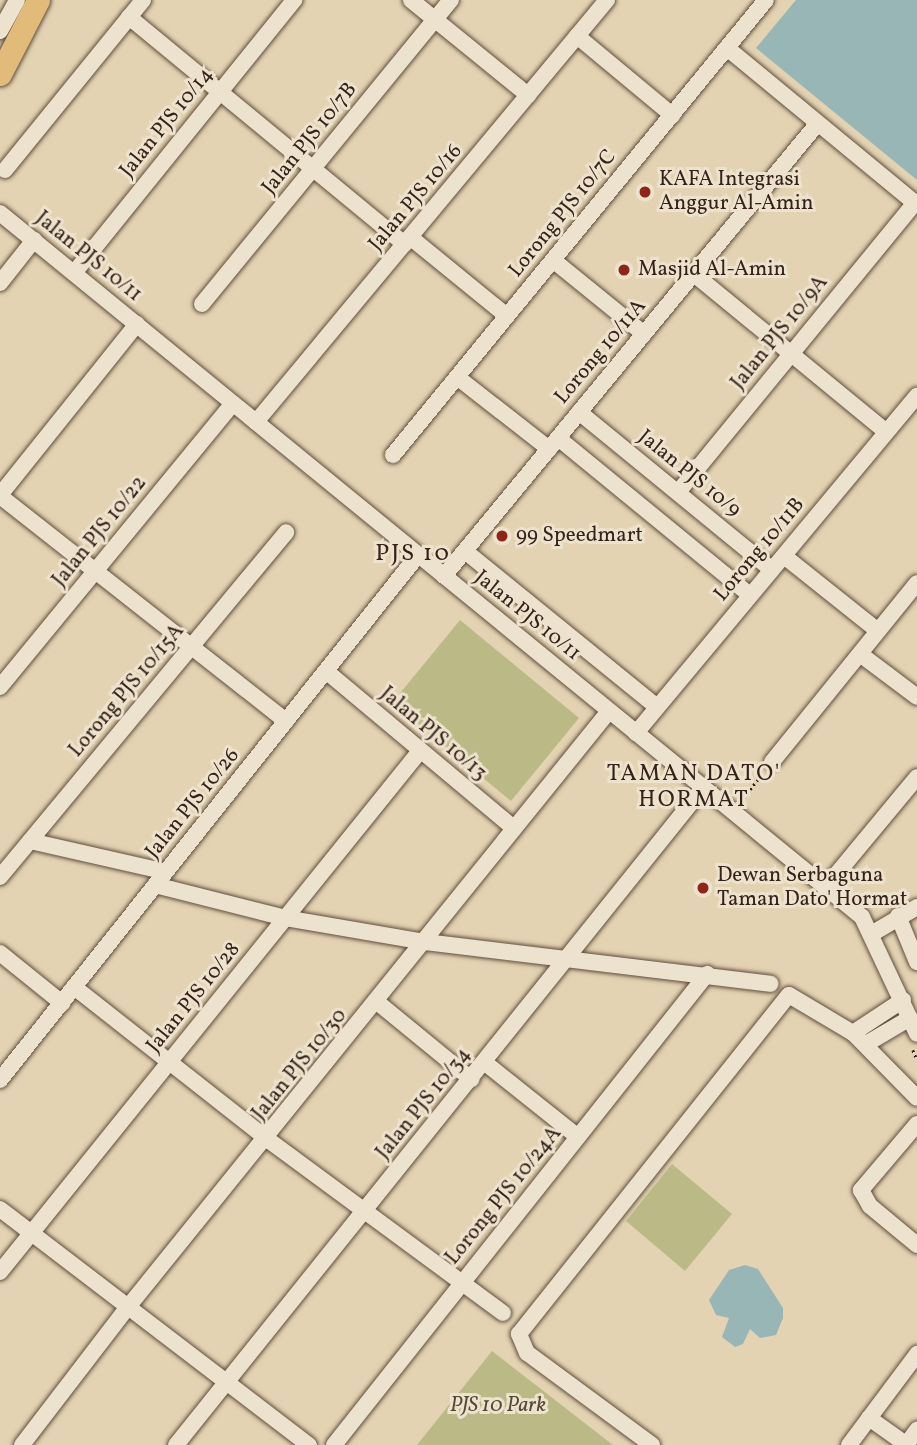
<!DOCTYPE html>
<html>
<head>
<meta charset="utf-8">
<style>
  body { margin:0 }
  #map { position:relative; width:917px; height:1445px; overflow:hidden; background:#e3d3b2; font-family:Vollkorn,serif }
  div>[style] { position:absolute }
  [style*='--x'] { left:calc(var(--x)*1px); top:calc(var(--y)*1px); width:calc(var(--w)*1px); rotate:calc(var(--a)*1deg) }
  .green>* { inset:0; background:#bbba87 }
  .water>* { inset:0; background:#98b6b6 }
  .path>* { height:2.5px; margin-top:-1.25px; transform-origin:0; background:repeating-linear-gradient(90deg,#352218 0 2px,transparent 0 5.5px) }
  .roads { filter:drop-shadow(0 0 2px #604e3e) drop-shadow(0 0 2px #604e3e) }
  .minor>* { height:16px; margin:-8px; padding:0 8px; transform-origin:8px; border-radius:8px; background:#ede2cd }
  .highway>* { height:23px; margin:-11.5px; padding:0 11.5px; transform-origin:11.5px; border-radius:11.5px; background:#e2ba79 }
  .dots>* { width:19px; height:19px; translate:-50% -50%; box-sizing:border-box; border:4px solid #ede2cd; border-radius:50% }
  span { translate:-50% -50%; white-space:nowrap; text-align:center; line-height:1.15; -webkit-text-stroke:6px #ede2cd; paint-order:stroke }
  .street-label { font-size:21px; color:#352218 }
  .poi-label { font-size:21px; color:#352218 }
  .left { translate:0 -50%; text-align:left }
  .park-label { font-size:21px; color:#564834; font-style:italic }
  .neighbourhood-label { font-size:23px; color:#352218; letter-spacing:2px }
  .quarter-label { font-size:24px; color:#352218; letter-spacing:2px }
</style>
</head>
<body>
<div id="map">
  <div class="green">
    <i style="clip-path:polygon(460px 620px,579px 718px,511px 801px,392px 703px)"></i>
    <i style="clip-path:polygon(672px 1164px,732px 1214px,685px 1271px,626px 1221px)"></i>
    <i style="clip-path:polygon(492px 1351px,613px 1445px,417px 1445px)"></i>
  </div>
  <div class="water">
    <i style="clip-path:polygon(796px 0,917px 0,917px 180px,756px 48px)"></i>
    <i style="clip-path:polygon(745px 1265px,758px 1269px,783px 1308px,783px 1318px,776px 1335px,760px 1338px,750px 1329px,743px 1344px,735px 1347px,722px 1337px,729px 1318px,716px 1315px,709px 1300px,729px 1270px)"></i>
  </div>
  <div class="path">
    <i style="--x:743;--y:798;--w:32;--a:-51"></i>
    <i style="--x:913;--y:1050;--w:10;--a:66"></i>
  </div>
  <div class="roads">
    <div class="minor">
      <i style="--x:411;--y:0;--w:151;--a:39.1"></i>
      <i style="--x:129;--y:17;--w:357;--a:39.5"></i>
      <i style="--x:0;--y:31;--w:35;--a:-61"></i>
      <i style="--x:577;--y:36;--w:124;--a:39.7"></i>
      <i style="--x:5;--y:170;--w:219;--a:-50.9"></i>
      <i style="--x:0;--y:213;--w:1113;--a:39.24"></i>
      <i style="--x:862;--y:917;--w:129;--a:64.8"></i>
      <i style="--x:410;--y:237;--w:125;--a:39.2"></i>
      <i style="--x:553;--y:260;--w:117;--a:39.1"></i>
      <i style="--x:74;--y:273;--w:351;--a:-51.1"></i>
      <i style="--x:694;--y:274;--w:247;--a:39.4"></i>
      <i style="--x:0;--y:283;--w:55;--a:-51.7"></i>
      <i style="--x:202;--y:304;--w:393;--a:-50.7"></i>
      <i style="--x:457;--y:377;--w:117;--a:38"></i>
      <i style="--x:579;--y:412;--w:249;--a:39.3"></i>
      <i style="--x:256;--y:422;--w:549;--a:-50.25"></i>
      <i style="--x:558;--y:438;--w:248;--a:39.3"></i>
      <i style="--x:393;--y:455;--w:588;--a:-50.66"></i>
      <i style="--x:679;--y:491;--w:372;--a:-50.7"></i>
      <i style="--x:915;--y:203;--w:244;--a:-140.5"></i>
      <i style="--x:0;--y:495;--w:219;--a:-51.3"></i>
      <i style="--x:0;--y:496;--w:364;--a:38.2"></i>
      <i style="--x:465;--y:551;--w:247;--a:39.1"></i>
      <i style="--x:784;--y:556;--w:120;--a:38.6"></i>
      <i style="--x:444;--y:576;--w:587;--a:-50.46"></i>
      <i style="--x:860;--y:654;--w:71;--a:37"></i>
      <i style="--x:326;--y:671;--w:245;--a:39.9"></i>
      <i style="--x:0;--y:687;--w:367;--a:-50.6"></i>
      <i style="--x:636;--y:733;--w:439;--a:-50.2"></i>
      <i style="--x:772;--y:762;--w:230;--a:-51"></i>
      <i style="--x:30;--y:841;--w:139;--a:12.8"></i>
      <i style="--x:0;--y:877;--w:448;--a:-50.3"></i>
      <i style="--x:155;--y:885;--w:134;--a:14.2"></i>
      <i style="--x:285;--y:918;--w:142;--a:9.7"></i>
      <i style="--x:425;--y:942;--w:348;--a:6.9"></i>
      <i style="--x:825;--y:888;--w:144;--a:-50.3"></i>
      <i style="--x:898;--y:916;--w:50;--a:67.6"></i>
      <i style="--x:873;--y:933;--w:51;--a:-30.6"></i>
      <i style="--x:0;--y:953;--w:80;--a:38.9"></i>
      <i style="--x:74;--y:987;--w:246;--a:38.2"></i>
      <i style="--x:267;--y:1139;--w:293;--a:36.4"></i>
      <i style="--x:377;--y:1002;--w:122;--a:39.3"></i>
      <i style="--x:853;--y:1033;--w:60;--a:-33.4"></i>
      <i style="--x:866;--y:1044;--w:51;--a:-30.6"></i>
      <i style="--x:484;--y:1062;--w:120;--a:38.6"></i>
      <i style="--x:0;--y:1080;--w:671;--a:-51.47"></i>
      <i style="--x:917;--y:1124;--w:87;--a:130.3"></i>
      <i style="--x:861;--y:1190;--w:18;--a:61"></i>
      <i style="--x:870;--y:1206;--w:61;--a:39.7"></i>
      <i style="--x:0;--y:1209;--w:389;--a:37.4"></i>
      <i style="--x:0;--y:1272;--w:669;--a:-51.13"></i>
      <i style="--x:869;--y:1418;--w:47;--a:35.4"></i>
      <i style="--x:22;--y:1445;--w:174;--a:-52.5"></i>
      <i style="--x:128;--y:1307;--w:766;--a:-51.09"></i>
      <i style="--x:176;--y:1445;--w:842;--a:-51.27"></i>
      <i style="--x:334;--y:1445;--w:601;--a:-51.62"></i>
      <i style="--x:652;--y:1445;--w:155;--a:-143.6"></i>
      <i style="--x:527;--y:1353;--w:21;--a:-113"></i>
      <i style="--x:519;--y:1334;--w:433;--a:-51.5"></i>
      <i style="--x:789;--y:995;--w:74;--a:30.7"></i>
      <i style="--x:853;--y:1033;--w:91;--a:45.4"></i>
      <i style="--x:849;--y:1445;--w:114;--a:-53.2"></i>
      <i style="--x:906;--y:1445;--w:19;--a:-54"></i>
    </div>
    <div class="highway">
      <i style="--x:0;--y:74;--w:83;--a:-62.8"></i>
    </div>
  </div>
  <div class="dots">
    <i style="left:645px;top:192px;background:#8f2418"></i>
    <i style="left:624px;top:270px;background:#8f2418"></i>
    <i style="left:502px;top:536px;background:#8f2418"></i>
    <i style="left:703px;top:888px;background:#8f2418"></i>
  </div>
  <div class="street-label">
    <span style="left:167px;top:123px;rotate:-51deg">Jalan PJS 10/14</span>
    <span style="left:310px;top:139px;rotate:-51deg">Jalan PJS 10/7B</span>
    <span style="left:416px;top:198px;rotate:-50deg">Jalan PJS 10/16</span>
    <span style="left:563px;top:214px;rotate:-51deg">Lorong PJS 10/7C</span>
    <span style="left:88px;top:257px;rotate:39deg">Jalan PJS 10/11</span>
    <span style="left:780px;top:333px;rotate:-51deg">Jalan PJS 10/9A</span>
    <span style="left:601px;top:352px;rotate:-50deg">Lorong 10/11A</span>
    <span style="left:689px;top:474px;rotate:39deg">Jalan PJS 10/9</span>
    <span style="left:100px;top:532px;rotate:-51deg">Jalan PJS 10/22</span>
    <span style="left:760px;top:550px;rotate:-50deg">Lorong 10/11B</span>
    <span style="left:527px;top:616px;rotate:39deg">Jalan PJS 10/11</span>
    <span style="left:127px;top:691px;rotate:-50deg">Lorong PJS 10/15A</span>
    <span style="left:433px;top:734px;rotate:40deg">Jalan PJS 10/13</span>
    <span style="left:193px;top:804px;rotate:-51deg">Jalan PJS 10/26</span>
    <span style="left:194px;top:998px;rotate:-51deg">Jalan PJS 10/28</span>
    <span style="left:300px;top:1065px;rotate:-51deg">Jalan PJS 10/30</span>
    <span style="left:424px;top:1104px;rotate:-51deg">Jalan PJS 10/34</span>
    <span style="left:504px;top:1196px;rotate:-51deg">Lorong PJS 10/24A</span>
  </div>
  <div class="poi-label">
    <span class="left" style="left:659px;top:192px">KAFA Integrasi<br>Anggur Al-Amin</span>
    <span class="left" style="left:638px;top:270px">Masjid Al-Amin</span>
    <span class="left" style="left:516px;top:536px">99 Speedmart</span>
    <span class="left" style="left:717px;top:888px">Dewan Serbaguna<br>Taman Dato' Hormat</span>
  </div>
  <div class="park-label">
    <span style="left:498px;top:1406px">PJS 10 Park</span>
  </div>
  <div class="neighbourhood-label">
    <span style="left:694px;top:787px">TAMAN DATO'<br>HORMAT</span>
  </div>
  <div class="quarter-label">
    <span style="left:413px;top:555px">PJS 10</span>
  </div>
</div>
</body>
</html>
